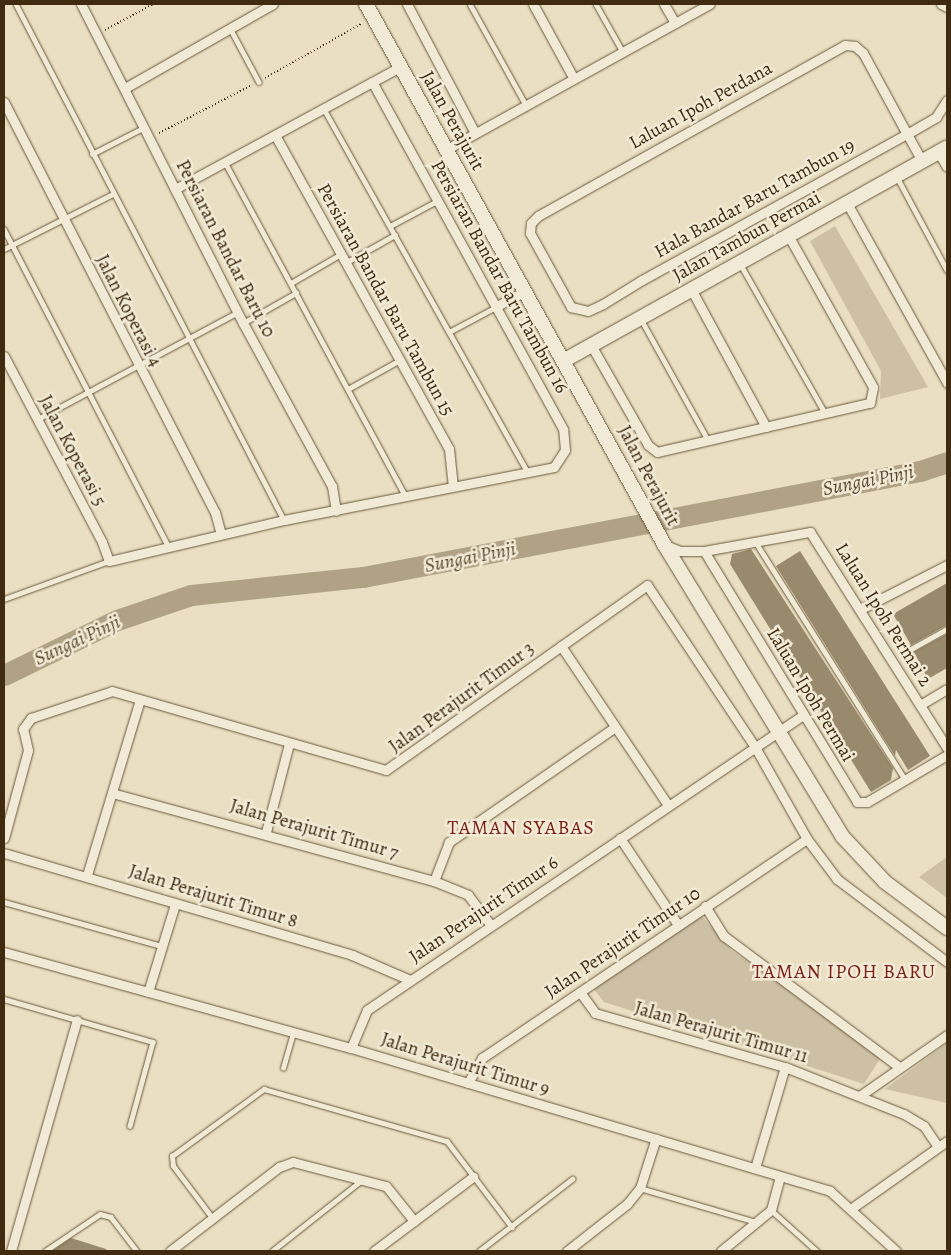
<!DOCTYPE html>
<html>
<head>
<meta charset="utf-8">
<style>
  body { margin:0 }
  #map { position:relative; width:951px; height:1255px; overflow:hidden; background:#eadfc2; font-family:Alegreya,serif }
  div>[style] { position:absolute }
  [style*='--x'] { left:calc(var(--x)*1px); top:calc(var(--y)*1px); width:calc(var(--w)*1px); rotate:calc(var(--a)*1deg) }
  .green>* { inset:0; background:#cdc0a4 }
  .river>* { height:21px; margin:-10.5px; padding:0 10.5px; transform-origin:10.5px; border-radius:10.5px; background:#b1a285 }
  .building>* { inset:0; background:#99896d }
  .path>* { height:2px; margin-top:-1px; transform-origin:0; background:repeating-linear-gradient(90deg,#412b10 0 1px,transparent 0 3.5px) }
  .roads { filter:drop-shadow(0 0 1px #6b583c) drop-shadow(0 0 1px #6b583c) }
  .lane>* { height:4.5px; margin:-2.25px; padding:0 2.25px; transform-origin:2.25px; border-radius:2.25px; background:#f1ead7 }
  .street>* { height:9px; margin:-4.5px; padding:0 4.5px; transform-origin:4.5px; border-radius:4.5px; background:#f1ead7 }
  .secondary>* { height:14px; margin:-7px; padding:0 7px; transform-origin:7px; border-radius:7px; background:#f1ead7 }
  span { translate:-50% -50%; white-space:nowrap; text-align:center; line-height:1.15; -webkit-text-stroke:5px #f1ead7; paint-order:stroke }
  .street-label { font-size:19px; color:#412b10 }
  .water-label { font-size:20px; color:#5d492d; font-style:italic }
  .neighbourhood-label { font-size:20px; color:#7a1f14; letter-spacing:1px }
  .frame { position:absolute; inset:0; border:5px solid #412b10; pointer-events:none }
</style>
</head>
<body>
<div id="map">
  <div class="green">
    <i style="clip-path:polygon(835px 226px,928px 387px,880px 399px,881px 371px,810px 241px)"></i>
    <i style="clip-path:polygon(947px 857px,947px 898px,919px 877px)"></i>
    <i style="clip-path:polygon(700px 914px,732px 951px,868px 1042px,881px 1057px,864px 1084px,604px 1002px,593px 988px)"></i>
    <i style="clip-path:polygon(947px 1043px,947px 1103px,885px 1089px)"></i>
  </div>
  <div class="river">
    <i style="--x:4;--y:675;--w:126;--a:-26"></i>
    <i style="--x:117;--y:620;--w:78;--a:-18.7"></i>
    <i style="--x:191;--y:595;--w:173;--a:-6"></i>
    <i style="--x:363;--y:577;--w:567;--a:-10.77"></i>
    <i style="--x:920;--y:471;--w:28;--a:-18"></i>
  </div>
  <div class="building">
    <i style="clip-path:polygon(751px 549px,893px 768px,891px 780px,871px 792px,730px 564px,732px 554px)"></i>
    <i style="clip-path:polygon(800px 551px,930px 756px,908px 770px,896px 750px,895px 756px,776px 566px)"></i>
    <i style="clip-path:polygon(947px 583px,947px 625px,911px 645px,893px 614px)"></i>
    <i style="clip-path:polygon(947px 634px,947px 668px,928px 679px,914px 652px)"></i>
    <i style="clip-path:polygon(71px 1238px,106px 1249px,106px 1251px,52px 1251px)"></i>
  </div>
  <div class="path">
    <i style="--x:105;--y:30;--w:55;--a:-28.4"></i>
    <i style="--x:265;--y:78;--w:110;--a:-29.4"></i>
    <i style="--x:159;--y:133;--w:105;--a:-27.3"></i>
  </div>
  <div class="roads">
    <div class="lane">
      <i style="--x:16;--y:4;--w:581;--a:62.55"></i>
      <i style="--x:470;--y:4;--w:115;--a:61"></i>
      <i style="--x:596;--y:4;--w:55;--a:60.6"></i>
      <i style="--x:230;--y:28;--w:61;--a:61.8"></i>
      <i style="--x:324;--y:109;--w:417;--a:60.7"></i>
      <i style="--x:92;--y:154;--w:57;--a:-27"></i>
      <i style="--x:225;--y:162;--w:379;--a:61.6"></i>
      <i style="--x:897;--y:177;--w:106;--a:61.7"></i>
      <i style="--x:390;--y:226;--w:53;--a:-28"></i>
      <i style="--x:4;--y:229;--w:357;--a:62.6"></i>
      <i style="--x:4;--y:249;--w:122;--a:-26.8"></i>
      <i style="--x:347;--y:262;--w:55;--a:-29.4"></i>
      <i style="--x:741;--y:265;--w:170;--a:60.4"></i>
      <i style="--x:291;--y:283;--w:58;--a:-30.1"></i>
      <i style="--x:641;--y:319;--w:138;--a:61"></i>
      <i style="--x:243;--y:323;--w:61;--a:-29.5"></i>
      <i style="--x:449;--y:332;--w:53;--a:-28"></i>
      <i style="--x:348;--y:389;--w:60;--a:-29.1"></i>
      <i style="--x:36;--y:420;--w:229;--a:-28.1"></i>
      <i style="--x:755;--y:541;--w:281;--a:57.8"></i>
      <i style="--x:4;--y:599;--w:112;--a:-19.9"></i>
      <i style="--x:911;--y:649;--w:41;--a:-29.1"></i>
      <i style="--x:4;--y:902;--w:164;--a:15.6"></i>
      <i style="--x:4;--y:999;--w:155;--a:16.1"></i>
      <i style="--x:153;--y:1042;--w:87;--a:105.3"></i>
      <i style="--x:283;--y:1068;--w:37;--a:-74"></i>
      <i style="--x:640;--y:1188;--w:121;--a:16.3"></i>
      <i style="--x:771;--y:1210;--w:62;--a:41.7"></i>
      <i style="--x:212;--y:1218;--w:65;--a:-126.9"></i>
      <i style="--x:173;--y:1166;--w:10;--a:-96"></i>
      <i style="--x:172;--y:1156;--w:114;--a:-36.1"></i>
      <i style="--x:264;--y:1089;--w:190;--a:15.9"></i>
      <i style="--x:447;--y:1141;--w:108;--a:52.9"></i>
      <i style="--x:45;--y:1251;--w:66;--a:-33.9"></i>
      <i style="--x:100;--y:1214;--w:11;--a:15"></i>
      <i style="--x:111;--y:1217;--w:43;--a:52.6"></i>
      <i style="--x:272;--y:1251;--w:115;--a:-38.3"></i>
      <i style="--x:479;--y:1251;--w:118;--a:-37.7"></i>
    </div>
    <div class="street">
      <i style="--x:81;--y:4;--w:358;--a:63.1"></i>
      <i style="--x:243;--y:323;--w:186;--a:61.4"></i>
      <i style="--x:332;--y:486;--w:25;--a:81"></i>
      <i style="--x:407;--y:4;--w:146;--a:62.2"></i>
      <i style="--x:533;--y:4;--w:85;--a:61.3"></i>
      <i style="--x:664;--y:4;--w:22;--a:60"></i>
      <i style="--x:941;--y:4;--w:7;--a:27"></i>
      <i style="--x:125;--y:88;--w:170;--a:-29.6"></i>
      <i style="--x:4;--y:102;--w:461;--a:62.8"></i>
      <i style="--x:215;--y:512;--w:23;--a:75"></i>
      <i style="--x:275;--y:135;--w:359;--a:61"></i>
      <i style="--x:449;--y:449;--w:37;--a:84"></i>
      <i style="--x:447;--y:149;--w:300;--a:-28.9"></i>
      <i style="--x:938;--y:152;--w:17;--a:59"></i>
      <i style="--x:922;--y:161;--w:31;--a:-119"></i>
      <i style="--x:907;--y:134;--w:92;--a:-118.5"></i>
      <i style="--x:863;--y:53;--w:11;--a:-139"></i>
      <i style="--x:855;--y:46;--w:10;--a:-174"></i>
      <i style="--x:845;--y:45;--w:351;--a:150.9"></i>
      <i style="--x:538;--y:216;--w:10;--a:135"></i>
      <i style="--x:531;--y:223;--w:10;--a:96"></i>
      <i style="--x:530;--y:233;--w:85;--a:61"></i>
      <i style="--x:571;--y:307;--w:17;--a:13"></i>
      <i style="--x:588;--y:311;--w:17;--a:-25"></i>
      <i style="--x:603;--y:304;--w:46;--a:-31.6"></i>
      <i style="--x:642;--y:280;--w:303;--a:-28.9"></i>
      <i style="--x:907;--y:134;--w:34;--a:-30"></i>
      <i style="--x:936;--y:117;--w:20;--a:-57"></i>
      <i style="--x:175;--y:189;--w:256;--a:-28.5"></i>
      <i style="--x:847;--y:203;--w:206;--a:60.9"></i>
      <i style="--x:691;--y:289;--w:157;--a:61.5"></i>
      <i style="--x:497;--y:306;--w:32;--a:-28"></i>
      <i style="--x:591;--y:345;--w:115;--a:60.3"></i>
      <i style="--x:648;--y:445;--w:11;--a:38"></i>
      <i style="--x:657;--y:452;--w:219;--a:-13"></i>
      <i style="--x:870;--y:403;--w:16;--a:-79"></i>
      <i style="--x:873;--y:387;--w:174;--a:-119.2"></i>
      <i style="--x:4;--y:356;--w:210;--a:62.2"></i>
      <i style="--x:102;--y:542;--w:20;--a:70"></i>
      <i style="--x:109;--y:561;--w:180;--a:-13.2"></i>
      <i style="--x:284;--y:520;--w:275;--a:-11.1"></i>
      <i style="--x:554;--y:467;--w:20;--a:-57"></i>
      <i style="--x:565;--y:450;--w:21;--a:-95"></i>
      <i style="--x:563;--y:429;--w:396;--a:-118.8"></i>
      <i style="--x:665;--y:545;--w:16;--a:22"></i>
      <i style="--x:680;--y:551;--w:24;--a:0"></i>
      <i style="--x:704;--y:551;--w:108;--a:-10.2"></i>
      <i style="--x:810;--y:532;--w:256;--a:57.6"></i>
      <i style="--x:704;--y:551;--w:294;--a:58.6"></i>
      <i style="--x:857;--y:802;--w:10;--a:0"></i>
      <i style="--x:867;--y:802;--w:93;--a:-30.4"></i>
      <i style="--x:861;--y:609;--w:97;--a:-27.1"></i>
      <i style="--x:561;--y:646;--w:192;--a:56.1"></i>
      <i style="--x:920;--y:705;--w:31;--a:-31"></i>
      <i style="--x:112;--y:793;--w:334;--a:15.3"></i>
      <i style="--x:434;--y:881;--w:37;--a:22"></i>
      <i style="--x:468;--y:895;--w:36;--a:53"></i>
      <i style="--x:266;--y:832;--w:91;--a:-75.4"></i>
      <i style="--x:4;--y:838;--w:91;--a:-74.7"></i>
      <i style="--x:28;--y:750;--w:22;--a:-103"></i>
      <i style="--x:23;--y:729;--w:14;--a:-54"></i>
      <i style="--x:31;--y:718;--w:85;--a:-18.4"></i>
      <i style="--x:112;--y:691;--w:285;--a:16.1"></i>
      <i style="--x:386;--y:770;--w:320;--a:-35.3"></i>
      <i style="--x:647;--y:585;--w:195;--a:56.3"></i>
      <i style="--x:755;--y:747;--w:106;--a:60.5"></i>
      <i style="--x:807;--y:839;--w:50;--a:53.1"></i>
      <i style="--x:837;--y:879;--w:138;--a:37"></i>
      <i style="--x:620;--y:838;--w:105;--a:56.3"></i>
      <i style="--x:4;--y:853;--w:363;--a:16.3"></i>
      <i style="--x:352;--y:955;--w:63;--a:23.3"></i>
      <i style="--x:87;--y:875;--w:183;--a:-73.2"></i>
      <i style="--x:434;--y:881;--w:42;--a:-69"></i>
      <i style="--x:449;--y:842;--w:202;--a:-34.7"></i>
      <i style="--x:705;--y:906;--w:36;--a:58"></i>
      <i style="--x:724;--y:936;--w:219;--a:36.8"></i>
      <i style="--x:4;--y:952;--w:360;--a:15.5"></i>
      <i style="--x:351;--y:1048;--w:500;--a:16.6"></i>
      <i style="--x:830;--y:1191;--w:89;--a:42.3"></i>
      <i style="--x:148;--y:992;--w:92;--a:-72.9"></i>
      <i style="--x:580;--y:992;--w:26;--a:54"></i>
      <i style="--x:595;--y:1013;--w:198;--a:15.9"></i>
      <i style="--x:785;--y:1067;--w:128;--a:21.6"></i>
      <i style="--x:904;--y:1114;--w:23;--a:31"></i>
      <i style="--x:924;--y:1126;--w:25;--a:56"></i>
      <i style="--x:351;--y:1048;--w:41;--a:-67.2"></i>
      <i style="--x:367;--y:1010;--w:526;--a:-34.08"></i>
      <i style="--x:468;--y:1083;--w:29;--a:-61"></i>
      <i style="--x:482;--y:1058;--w:392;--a:-34"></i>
      <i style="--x:861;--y:1095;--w:105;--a:-34.9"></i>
      <i style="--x:755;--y:1168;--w:105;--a:-73.5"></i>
      <i style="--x:852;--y:1208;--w:116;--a:-35.2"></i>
      <i style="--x:11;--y:1251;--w:240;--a:-74.1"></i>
      <i style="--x:170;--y:1251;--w:138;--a:-37.6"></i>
      <i style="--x:279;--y:1167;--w:15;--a:-20"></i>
      <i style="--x:293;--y:1162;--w:96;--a:14.5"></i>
      <i style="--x:386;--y:1186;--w:45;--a:51.3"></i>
      <i style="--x:374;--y:1251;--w:124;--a:-36.8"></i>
      <i style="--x:567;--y:1251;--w:76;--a:-38.1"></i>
      <i style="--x:627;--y:1204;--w:21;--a:-51"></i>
      <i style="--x:640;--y:1188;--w:52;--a:-72.3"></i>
      <i style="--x:721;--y:1251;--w:65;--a:-39.4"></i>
      <i style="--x:771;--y:1210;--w:34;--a:-75"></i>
    </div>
    <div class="secondary">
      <i style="--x:366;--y:4;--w:617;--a:61.11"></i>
      <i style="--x:664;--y:544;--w:342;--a:58.6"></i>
      <i style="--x:842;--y:836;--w:63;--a:46.9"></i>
      <i style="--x:885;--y:882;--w:77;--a:36.6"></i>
      <i style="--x:565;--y:360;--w:437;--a:-29.1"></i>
    </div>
  </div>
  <div class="street-label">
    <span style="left:701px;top:106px;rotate:-29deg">Laluan Ipoh Perdana</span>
    <span style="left:452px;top:121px;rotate:61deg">Jalan Perajurit</span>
    <span style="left:755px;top:199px;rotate:-29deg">Hala Bandar Baru Tambun 19</span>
    <span style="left:747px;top:237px;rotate:-29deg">Jalan Tambun Permai</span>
    <span style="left:225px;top:249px;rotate:63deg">Persiaran Bandar Baru 10</span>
    <span style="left:499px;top:277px;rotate:61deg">Persiaran Bandar Baru Tambun 16</span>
    <span style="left:385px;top:300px;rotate:61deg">Persiaran Bandar Baru Tambun 15</span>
    <span style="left:128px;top:311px;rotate:63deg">Jalan Koperasi 4</span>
    <span style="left:72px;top:451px;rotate:62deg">Jalan Koperasi 5</span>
    <span style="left:648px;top:476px;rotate:62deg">Jalan Perajurit</span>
    <span style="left:883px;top:615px;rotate:58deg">Laluan Ipoh Permai 2</span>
    <span style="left:810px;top:695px;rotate:59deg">Laluan Ipoh Permai</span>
    <span style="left:462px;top:698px;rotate:-36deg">Jalan Perajurit Timur 3</span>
    <span style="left:314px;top:830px;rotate:16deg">Jalan Perajurit Timur 7</span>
    <span style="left:213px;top:897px;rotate:17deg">Jalan Perajurit Timur 8</span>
    <span style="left:484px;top:910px;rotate:-34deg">Jalan Perajurit Timur 6</span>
    <span style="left:623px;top:943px;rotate:-34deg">Jalan Perajurit Timur 10</span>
    <span style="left:721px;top:1033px;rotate:16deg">Jalan Perajurit Timur 11</span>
    <span style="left:465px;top:1065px;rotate:17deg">Jalan Perajurit Timur 9</span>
  </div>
  <div class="water-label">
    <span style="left:868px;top:480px;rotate:-11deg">Sungai Pinji</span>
    <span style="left:470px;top:557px;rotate:-11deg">Sungai Pinji</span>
    <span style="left:77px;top:640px;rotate:-25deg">Sungai Pinji</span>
  </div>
  <div class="neighbourhood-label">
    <span style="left:521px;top:827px">TAMAN SYABAS</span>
    <span style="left:844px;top:971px">TAMAN IPOH BARU</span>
  </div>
  <div class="frame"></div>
</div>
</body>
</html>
